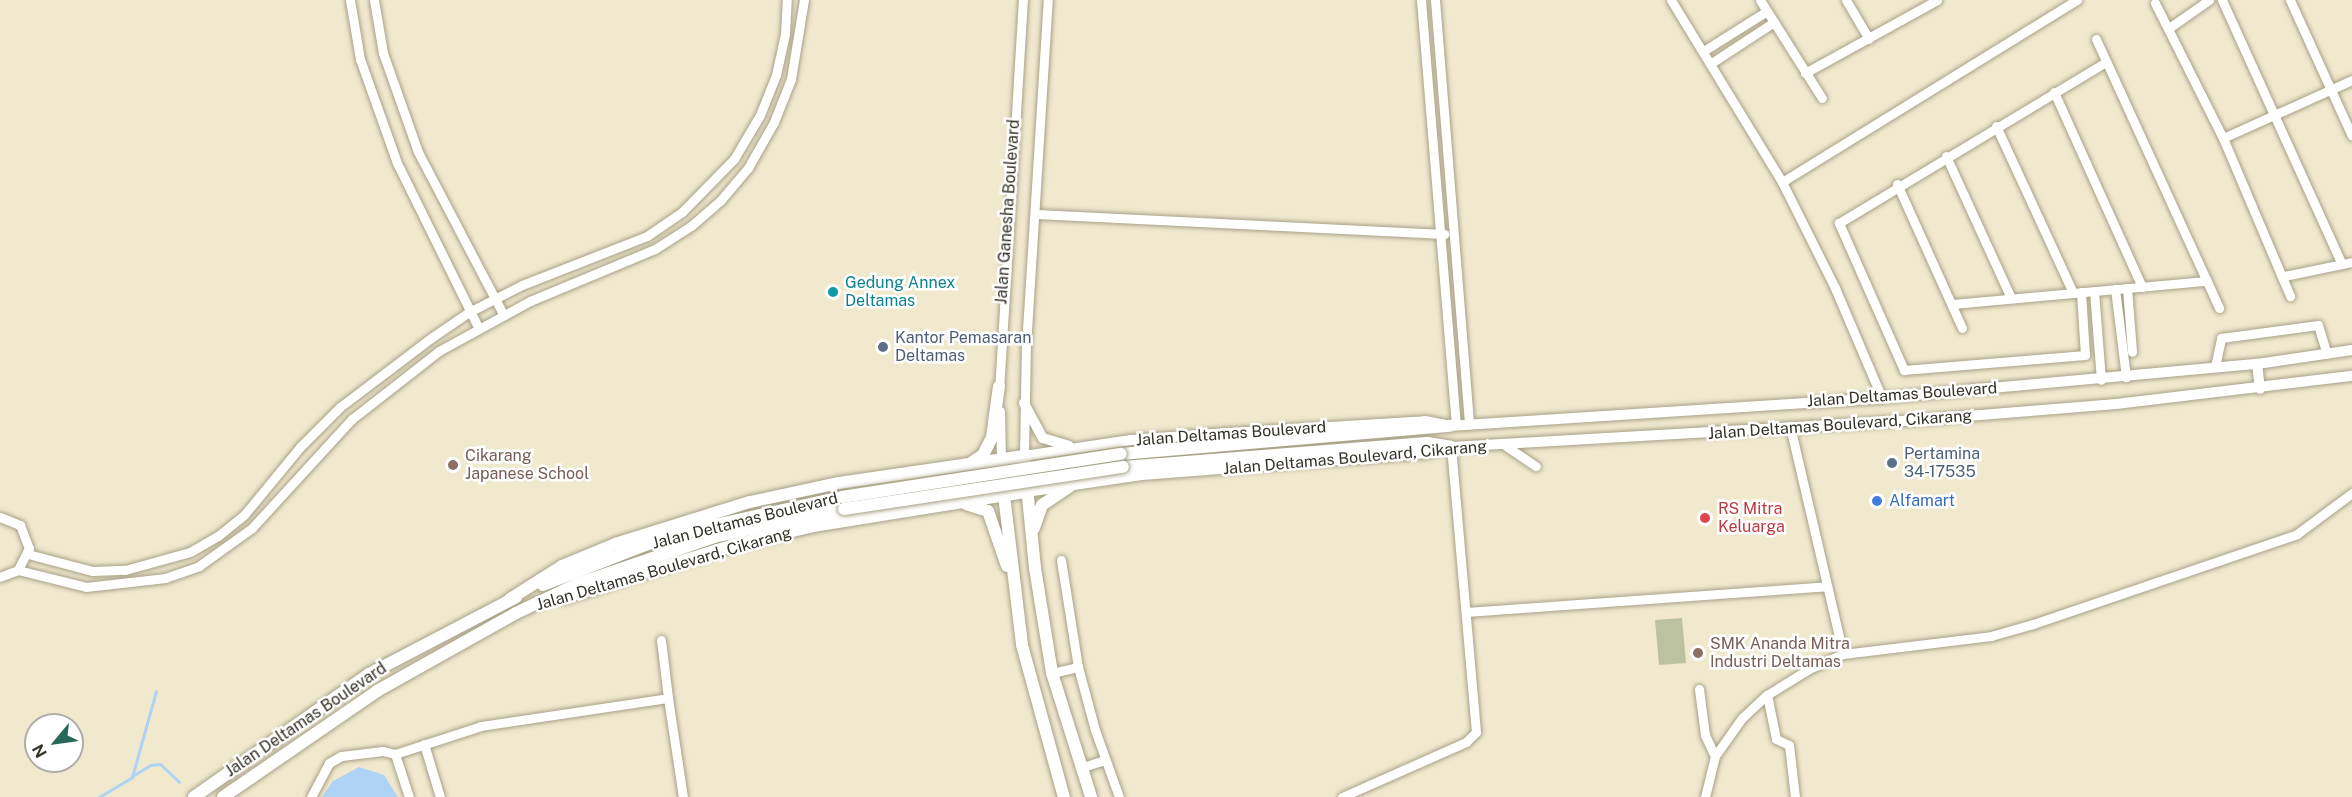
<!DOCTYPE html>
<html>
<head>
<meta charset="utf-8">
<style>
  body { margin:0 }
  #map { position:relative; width:2352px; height:797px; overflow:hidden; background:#f0e9ce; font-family:"Public Sans",sans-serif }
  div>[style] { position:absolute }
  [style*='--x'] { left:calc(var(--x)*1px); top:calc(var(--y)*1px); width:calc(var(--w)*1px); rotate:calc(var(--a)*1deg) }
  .green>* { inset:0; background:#bcc2a0 }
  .water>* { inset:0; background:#aed3f5 }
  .stream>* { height:3px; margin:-1.5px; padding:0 1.5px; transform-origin:1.5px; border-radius:1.5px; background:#aed3f5 }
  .roads { filter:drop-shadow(0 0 2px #a7a187) drop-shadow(0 0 2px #a7a187) }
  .minor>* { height:9px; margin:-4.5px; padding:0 4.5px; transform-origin:4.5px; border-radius:4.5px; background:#fff }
  .tertiary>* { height:10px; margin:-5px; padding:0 5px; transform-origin:5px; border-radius:5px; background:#fff }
  .secondary>* { height:12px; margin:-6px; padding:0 6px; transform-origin:6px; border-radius:6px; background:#fff }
  .bridges { filter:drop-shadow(0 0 2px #a7a187) drop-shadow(0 0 2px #a7a187) }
  .secondary-bridge>* { height:12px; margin:-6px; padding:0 6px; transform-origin:6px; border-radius:6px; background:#fff }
  .dots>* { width:16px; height:16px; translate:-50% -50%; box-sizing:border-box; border:3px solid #fff; border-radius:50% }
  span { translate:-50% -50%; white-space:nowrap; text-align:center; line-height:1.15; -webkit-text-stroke:5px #fff; paint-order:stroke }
  .street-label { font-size:16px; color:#343227 }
  .culture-label { font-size:16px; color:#0d838f }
  .left { translate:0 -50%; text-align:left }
  .service-label { font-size:16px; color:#4e5e75 }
  .education-label { font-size:16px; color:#785e54 }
  .shop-label { font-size:16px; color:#366cbe }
  .health-label { font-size:16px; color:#be3a42 }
  .north { position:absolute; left:24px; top:713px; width:60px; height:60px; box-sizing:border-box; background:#fff; border:2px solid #aeada9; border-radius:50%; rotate:241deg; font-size:16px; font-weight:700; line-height:24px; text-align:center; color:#343227 }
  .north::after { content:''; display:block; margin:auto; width:21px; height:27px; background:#266857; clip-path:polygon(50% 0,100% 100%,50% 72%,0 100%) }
</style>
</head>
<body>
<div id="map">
  <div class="green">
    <i style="clip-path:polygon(1682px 618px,1686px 663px,1659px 665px,1655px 620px)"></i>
  </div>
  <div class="water">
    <i style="clip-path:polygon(359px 767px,384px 775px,398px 797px,322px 797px,333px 781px)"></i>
  </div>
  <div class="stream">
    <i style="--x:132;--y:776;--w:21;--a:-31"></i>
    <i style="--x:150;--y:765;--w:10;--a:-6"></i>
    <i style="--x:160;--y:764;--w:26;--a:43"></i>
    <i style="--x:99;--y:797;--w:39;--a:-31"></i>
    <i style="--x:132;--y:777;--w:89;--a:-74.4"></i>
  </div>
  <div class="roads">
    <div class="minor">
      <i style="--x:350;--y:0;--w:60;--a:80.4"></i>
      <i style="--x:360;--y:59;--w:110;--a:70.4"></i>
      <i style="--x:397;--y:163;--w:183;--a:63.7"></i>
      <i style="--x:374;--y:0;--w:54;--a:80.4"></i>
      <i style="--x:383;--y:53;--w:105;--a:70.5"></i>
      <i style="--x:418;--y:152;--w:183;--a:62.3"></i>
      <i style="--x:1421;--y:0;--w:426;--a:85.3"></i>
      <i style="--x:1435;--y:0;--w:426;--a:85.4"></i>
      <i style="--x:1671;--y:0;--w:213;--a:58.6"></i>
      <i style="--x:1782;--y:182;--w:119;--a:63.4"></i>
      <i style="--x:1835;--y:288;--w:120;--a:66.9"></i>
      <i style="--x:1760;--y:0;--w:116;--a:57.7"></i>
      <i style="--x:1846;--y:0;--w:45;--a:59.5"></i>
      <i style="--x:2222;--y:0;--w:290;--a:65.6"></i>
      <i style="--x:2290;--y:0;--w:149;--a:65.5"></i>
      <i style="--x:2155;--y:3;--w:151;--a:63.3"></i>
      <i style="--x:2223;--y:138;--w:172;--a:67"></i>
      <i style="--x:2169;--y:28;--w:49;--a:-35"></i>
      <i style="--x:2096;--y:39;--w:296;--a:65.4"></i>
      <i style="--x:1705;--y:50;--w:73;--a:-32.2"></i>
      <i style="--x:1713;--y:62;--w:73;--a:-33.3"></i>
      <i style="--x:1805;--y:73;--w:151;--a:-28.9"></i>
      <i style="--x:2054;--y:92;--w:214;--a:65.7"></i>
      <i style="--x:1996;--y:126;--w:184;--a:65.2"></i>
      <i style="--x:2223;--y:138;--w:141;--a:-24.2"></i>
      <i style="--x:1946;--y:156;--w:156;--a:65.4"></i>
      <i style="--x:1782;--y:182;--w:347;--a:-31.7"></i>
      <i style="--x:1897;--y:184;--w:158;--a:65.7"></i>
      <i style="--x:1036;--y:214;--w:409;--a:2.8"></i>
      <i style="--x:2284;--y:276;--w:69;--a:-11.6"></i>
      <i style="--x:2127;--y:288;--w:64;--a:85.5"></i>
      <i style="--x:2115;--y:289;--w:89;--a:82.9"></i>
      <i style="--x:2094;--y:291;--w:89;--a:85.5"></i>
      <i style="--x:2081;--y:292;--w:63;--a:86.4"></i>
      <i style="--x:2085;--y:355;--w:182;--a:175.3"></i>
      <i style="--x:1904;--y:370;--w:161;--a:-113.9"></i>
      <i style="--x:1839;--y:223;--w:312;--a:-31.1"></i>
      <i style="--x:1952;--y:304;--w:256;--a:-5.2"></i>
      <i style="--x:2215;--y:367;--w:30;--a:-78"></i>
      <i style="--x:2221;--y:338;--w:98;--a:-7.6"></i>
      <i style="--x:2318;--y:325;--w:30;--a:73"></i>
      <i style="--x:999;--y:391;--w:392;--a:-86.5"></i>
      <i style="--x:1000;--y:411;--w:48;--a:88.8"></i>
      <i style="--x:1790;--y:426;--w:234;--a:76.9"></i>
      <i style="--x:1506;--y:446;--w:36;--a:34"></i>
      <i style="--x:1024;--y:456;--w:110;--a:-89"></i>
      <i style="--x:1026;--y:346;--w:347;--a:-86.4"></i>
      <i style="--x:0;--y:517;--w:22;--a:22"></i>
      <i style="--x:20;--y:525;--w:25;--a:69"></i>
      <i style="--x:29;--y:548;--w:25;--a:117"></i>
      <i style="--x:18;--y:570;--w:19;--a:159"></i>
      <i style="--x:28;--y:554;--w:66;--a:14.9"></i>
      <i style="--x:92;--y:571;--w:33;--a:-2"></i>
      <i style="--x:125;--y:570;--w:67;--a:-15.5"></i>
      <i style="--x:190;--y:552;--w:32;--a:-30"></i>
      <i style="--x:218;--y:536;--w:33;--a:-39"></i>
      <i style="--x:244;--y:515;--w:88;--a:-50.5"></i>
      <i style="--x:300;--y:447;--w:57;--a:-45"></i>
      <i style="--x:340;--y:407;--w:114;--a:-37.2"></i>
      <i style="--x:431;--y:338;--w:46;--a:-34.4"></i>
      <i style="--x:469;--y:312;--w:59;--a:-27"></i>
      <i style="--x:522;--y:285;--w:134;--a:-21.4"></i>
      <i style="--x:647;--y:236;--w:42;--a:-34.4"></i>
      <i style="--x:682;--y:212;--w:74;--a:-45.5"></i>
      <i style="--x:734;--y:159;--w:51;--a:-59.4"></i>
      <i style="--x:760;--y:115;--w:43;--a:-68.2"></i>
      <i style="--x:776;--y:75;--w:42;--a:-77.6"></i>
      <i style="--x:785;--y:34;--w:34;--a:-87"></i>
      <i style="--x:1061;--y:560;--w:108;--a:81"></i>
      <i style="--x:1078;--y:667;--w:65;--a:74.9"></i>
      <i style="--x:1095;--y:730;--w:71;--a:70.3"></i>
      <i style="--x:18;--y:570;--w:70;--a:14"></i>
      <i style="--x:86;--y:587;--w:80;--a:-6.5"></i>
      <i style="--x:165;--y:578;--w:36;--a:-19"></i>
      <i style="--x:199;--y:566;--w:65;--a:-35.6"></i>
      <i style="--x:252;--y:528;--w:148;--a:-47.5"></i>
      <i style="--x:352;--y:419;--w:110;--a:-38"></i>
      <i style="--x:439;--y:351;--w:104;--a:-28.8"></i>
      <i style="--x:530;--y:301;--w:135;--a:-22.6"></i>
      <i style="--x:655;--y:249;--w:43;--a:-32.6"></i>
      <i style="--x:691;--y:226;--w:38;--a:-41"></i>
      <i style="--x:720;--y:201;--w:43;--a:-49.7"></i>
      <i style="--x:748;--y:168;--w:53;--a:-60.5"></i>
      <i style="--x:774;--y:122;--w:46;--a:-68.4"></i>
      <i style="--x:791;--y:79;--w:80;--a:-80.7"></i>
      <i style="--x:1467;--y:612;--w:360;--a:-4.1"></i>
      <i style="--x:661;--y:640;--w:58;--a:83.1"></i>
      <i style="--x:1052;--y:673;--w:27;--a:-13"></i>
      <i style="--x:1699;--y:689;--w:46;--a:82.6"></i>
      <i style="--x:1705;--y:735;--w:23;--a:65"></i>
      <i style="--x:1767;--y:695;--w:45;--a:78.4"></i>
      <i style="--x:1776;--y:739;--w:14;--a:25"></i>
      <i style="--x:1789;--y:745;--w:52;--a:83.4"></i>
      <i style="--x:424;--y:744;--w:55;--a:73.2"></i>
      <i style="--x:395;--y:754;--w:45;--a:72"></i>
      <i style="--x:1080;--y:768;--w:25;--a:-18"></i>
      <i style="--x:311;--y:797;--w:38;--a:-62"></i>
      <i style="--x:329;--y:763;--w:14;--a:-30"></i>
      <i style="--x:341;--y:756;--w:42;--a:-6.8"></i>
      <i style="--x:383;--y:751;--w:12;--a:14"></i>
      <i style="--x:395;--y:754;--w:90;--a:-18"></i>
      <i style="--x:481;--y:726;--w:189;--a:-8.5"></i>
      <i style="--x:668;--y:698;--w:100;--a:81.4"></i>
      <i style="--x:1342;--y:797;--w:136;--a:-23.9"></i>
      <i style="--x:1466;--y:742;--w:14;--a:-45"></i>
      <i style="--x:1476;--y:732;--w:286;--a:-95"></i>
      <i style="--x:1705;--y:797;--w:42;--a:-76.3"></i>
      <i style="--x:1715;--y:756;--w:47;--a:-54.6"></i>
      <i style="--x:1742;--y:718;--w:34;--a:-43"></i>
      <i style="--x:1767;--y:695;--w:49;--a:-31.8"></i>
      <i style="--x:1809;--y:669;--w:37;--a:-24"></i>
      <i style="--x:1843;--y:654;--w:149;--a:-6.9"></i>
      <i style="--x:1991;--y:636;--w:44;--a:-15.9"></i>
      <i style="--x:2033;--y:624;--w:279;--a:-18.8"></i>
      <i style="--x:2297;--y:534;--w:69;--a:-36.7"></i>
    </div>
    <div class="tertiary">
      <i style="--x:2257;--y:364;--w:25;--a:83"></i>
      <i style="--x:1024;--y:403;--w:40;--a:62"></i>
      <i style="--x:1043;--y:438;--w:27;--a:17"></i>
      <i style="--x:1024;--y:456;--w:108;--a:-8.5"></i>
      <i style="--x:1131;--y:440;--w:83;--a:-4.1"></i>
      <i style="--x:1214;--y:434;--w:211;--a:-3.5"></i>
      <i style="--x:1425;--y:421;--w:25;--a:11"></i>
      <i style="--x:1450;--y:426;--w:433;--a:-3.7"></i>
      <i style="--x:1882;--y:398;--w:377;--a:-5.2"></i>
      <i style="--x:2257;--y:364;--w:96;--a:-8.4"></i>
      <i style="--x:1026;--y:492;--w:117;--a:-8.3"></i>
      <i style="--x:1142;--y:475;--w:287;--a:-4.4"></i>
      <i style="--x:1428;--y:453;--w:24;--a:-15"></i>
      <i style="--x:1451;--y:447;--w:456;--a:-3.3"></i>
      <i style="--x:1906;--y:421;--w:211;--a:-4.6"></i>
      <i style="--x:2116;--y:404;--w:238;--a:-6.8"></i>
    </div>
    <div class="secondary">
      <i style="--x:1121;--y:454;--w:330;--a:-4.9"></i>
      <i style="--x:971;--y:463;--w:14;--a:-34"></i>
      <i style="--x:983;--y:455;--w:20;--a:-63"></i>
      <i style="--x:992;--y:437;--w:51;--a:-82.2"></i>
      <i style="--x:1123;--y:467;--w:305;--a:-4.5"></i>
      <i style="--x:1427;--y:443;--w:24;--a:9"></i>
      <i style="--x:1003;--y:487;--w:159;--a:83.1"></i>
      <i style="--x:1022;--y:645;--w:158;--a:74.6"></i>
      <i style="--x:966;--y:504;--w:23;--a:18"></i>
      <i style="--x:988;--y:511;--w:58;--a:70.9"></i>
      <i style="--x:1034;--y:528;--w:24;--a:-71"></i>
      <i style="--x:1042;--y:505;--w:34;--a:-34"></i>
      <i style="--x:543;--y:585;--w:110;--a:-21.4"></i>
      <i style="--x:645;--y:545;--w:68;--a:-16.3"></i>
      <i style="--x:710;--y:526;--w:135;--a:-12.4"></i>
      <i style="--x:563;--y:598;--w:179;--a:-17.2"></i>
      <i style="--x:734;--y:545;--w:81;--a:-13.5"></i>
      <i style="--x:813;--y:526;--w:216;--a:-9.1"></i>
      <i style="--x:510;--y:599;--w:62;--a:-32.4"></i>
      <i style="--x:562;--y:566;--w:57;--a:-22.5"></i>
      <i style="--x:615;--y:544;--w:141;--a:-17.3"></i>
      <i style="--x:750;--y:502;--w:91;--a:-12.1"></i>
      <i style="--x:839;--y:483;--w:187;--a:-8.3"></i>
      <i style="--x:1024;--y:456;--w:113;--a:84.4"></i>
      <i style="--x:1035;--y:568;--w:106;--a:80.8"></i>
      <i style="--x:1052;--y:673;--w:130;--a:72.5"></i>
      <i style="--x:194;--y:797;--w:214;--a:-35.1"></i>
      <i style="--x:369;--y:674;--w:166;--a:-27.6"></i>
      <i style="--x:223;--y:797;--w:187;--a:-34.5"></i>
      <i style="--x:377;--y:691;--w:159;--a:-29.3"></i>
      <i style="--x:516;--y:613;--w:68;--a:-25.4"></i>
      <i style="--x:577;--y:584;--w:145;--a:-18.9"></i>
      <i style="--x:714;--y:537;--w:133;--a:-12.2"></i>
    </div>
  </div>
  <div class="bridges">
    <div class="secondary-bridge">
      <i style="--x:842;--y:497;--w:282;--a:-8.8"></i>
      <i style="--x:844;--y:509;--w:282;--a:-8.6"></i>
    </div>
  </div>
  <div class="dots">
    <i style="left:833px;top:292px;background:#0f9aa8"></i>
    <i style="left:883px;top:347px;background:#5c6f8a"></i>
    <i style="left:1892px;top:463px;background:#5c6f8a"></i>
    <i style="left:453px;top:465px;background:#8d6e63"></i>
    <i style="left:1877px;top:501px;background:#3f7fe0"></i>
    <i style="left:1705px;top:518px;background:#e0444e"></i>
    <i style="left:1698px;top:653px;background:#8d6e63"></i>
  </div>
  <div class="street-label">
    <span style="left:1008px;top:212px;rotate:-86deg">Jalan Ganesha Boulevard</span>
    <span style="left:1902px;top:395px;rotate:-4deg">Jalan Deltamas Boulevard</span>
    <span style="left:1840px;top:425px;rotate:-4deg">Jalan Deltamas Boulevard, Cikarang</span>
    <span style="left:1231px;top:434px;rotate:-4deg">Jalan Deltamas Boulevard</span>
    <span style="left:1355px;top:458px;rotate:-5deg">Jalan Deltamas Boulevard, Cikarang</span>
    <span style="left:745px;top:521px;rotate:-14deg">Jalan Deltamas Boulevard</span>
    <span style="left:664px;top:569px;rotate:-16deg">Jalan Deltamas Boulevard, Cikarang</span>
    <span style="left:306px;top:720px;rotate:-34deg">Jalan Deltamas Boulevard</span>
  </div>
  <div class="culture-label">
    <span class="left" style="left:845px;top:292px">Gedung Annex<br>Deltamas</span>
  </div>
  <div class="service-label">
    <span class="left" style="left:895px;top:347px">Kantor Pemasaran<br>Deltamas</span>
    <span class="left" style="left:1904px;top:463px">Pertamina<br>34-17535</span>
  </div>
  <div class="education-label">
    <span class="left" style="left:465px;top:465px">Cikarang<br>Japanese School</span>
    <span class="left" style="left:1710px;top:653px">SMK Ananda Mitra<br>Industri Deltamas</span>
  </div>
  <div class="shop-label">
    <span class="left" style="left:1889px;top:501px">Alfamart</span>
  </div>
  <div class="health-label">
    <span class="left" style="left:1718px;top:518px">RS Mitra<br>Keluarga</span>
  </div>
  <div class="north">N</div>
</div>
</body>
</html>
